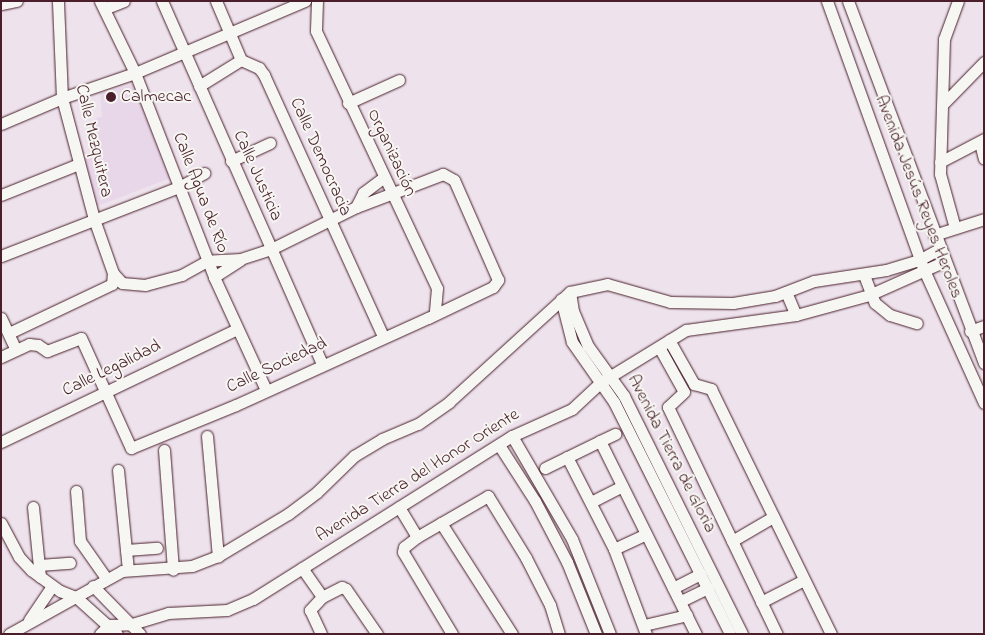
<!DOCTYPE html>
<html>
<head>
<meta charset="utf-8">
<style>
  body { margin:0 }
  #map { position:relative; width:985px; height:635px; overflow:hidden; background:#eee3ed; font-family:"Indie Flower",sans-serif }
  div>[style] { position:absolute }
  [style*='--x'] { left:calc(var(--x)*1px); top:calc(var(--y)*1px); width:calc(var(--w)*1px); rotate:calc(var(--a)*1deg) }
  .built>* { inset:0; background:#e8d6e9 }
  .roads { filter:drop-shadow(0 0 1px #4a1f2b) drop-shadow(0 0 1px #4a1f2b) }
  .minor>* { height:11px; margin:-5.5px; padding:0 5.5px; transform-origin:5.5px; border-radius:5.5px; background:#f6f6f2 }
  .dots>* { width:14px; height:14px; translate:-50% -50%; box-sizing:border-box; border:2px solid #f6f6f2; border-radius:50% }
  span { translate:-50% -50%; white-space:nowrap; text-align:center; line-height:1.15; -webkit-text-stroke:4px #f6f6f2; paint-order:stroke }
  .poi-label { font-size:18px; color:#4a1f2b }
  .left { translate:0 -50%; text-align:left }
  .street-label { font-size:18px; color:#4a1f2b }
  .frame { position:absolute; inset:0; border:2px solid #4a1f2b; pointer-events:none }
</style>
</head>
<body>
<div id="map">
  <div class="built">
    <i style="clip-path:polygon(135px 84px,170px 178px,95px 207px,81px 156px,92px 152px,88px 135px,96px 132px,95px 119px,102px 116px,100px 93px)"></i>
  </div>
  <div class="roads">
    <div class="minor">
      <i style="--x:100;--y:1;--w:80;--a:64.1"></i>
      <i style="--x:135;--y:73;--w:219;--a:68.8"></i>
      <i style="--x:214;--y:277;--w:124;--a:65.3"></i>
      <i style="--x:162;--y:1;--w:397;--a:66.2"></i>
      <i style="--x:216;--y:1;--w:64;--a:67"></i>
      <i style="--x:241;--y:60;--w:20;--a:24"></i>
      <i style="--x:259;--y:68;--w:9;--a:54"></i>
      <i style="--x:264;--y:75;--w:287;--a:65.5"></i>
      <i style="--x:317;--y:1;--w:30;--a:92"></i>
      <i style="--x:316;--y:31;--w:284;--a:64.8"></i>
      <i style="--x:437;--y:288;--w:25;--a:95"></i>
      <i style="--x:827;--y:1;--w:286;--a:70.2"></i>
      <i style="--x:924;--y:270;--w:146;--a:65.7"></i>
      <i style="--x:848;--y:1;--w:387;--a:69.4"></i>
      <i style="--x:1;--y:4;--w:16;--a:-11"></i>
      <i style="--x:106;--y:8;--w:19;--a:-21"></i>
      <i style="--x:199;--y:86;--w:49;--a:-31.8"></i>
      <i style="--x:348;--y:103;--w:56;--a:-24.3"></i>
      <i style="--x:943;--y:104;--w:59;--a:-45.7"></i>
      <i style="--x:1;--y:124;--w:66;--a:-23.1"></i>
      <i style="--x:62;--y:98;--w:77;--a:-18.9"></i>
      <i style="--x:135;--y:73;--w:185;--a:-23"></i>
      <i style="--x:980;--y:143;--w:16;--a:76"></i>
      <i style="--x:231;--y:161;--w:43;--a:-24.8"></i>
      <i style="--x:940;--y:162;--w:50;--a:-27.6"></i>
      <i style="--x:1;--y:195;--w:84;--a:-21.7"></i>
      <i style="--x:356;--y:207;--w:16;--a:-63"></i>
      <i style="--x:363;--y:193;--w:25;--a:-37"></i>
      <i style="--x:955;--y:228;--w:56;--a:-105.5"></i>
      <i style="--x:940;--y:174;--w:135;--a:-88.3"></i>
      <i style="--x:944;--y:39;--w:40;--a:-69.8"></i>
      <i style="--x:934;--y:235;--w:52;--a:-17.7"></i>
      <i style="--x:1;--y:256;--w:191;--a:-21.2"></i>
      <i style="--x:179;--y:187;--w:29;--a:-29"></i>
      <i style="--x:864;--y:275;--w:30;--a:69"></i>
      <i style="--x:875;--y:303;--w:19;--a:39"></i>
      <i style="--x:890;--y:315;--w:28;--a:17"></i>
      <i style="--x:214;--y:277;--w:31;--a:-33"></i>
      <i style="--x:570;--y:292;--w:19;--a:81"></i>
      <i style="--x:573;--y:311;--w:38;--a:67"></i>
      <i style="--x:588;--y:346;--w:62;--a:54.2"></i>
      <i style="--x:624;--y:396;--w:266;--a:63.6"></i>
      <i style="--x:786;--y:292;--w:25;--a:67"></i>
      <i style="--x:561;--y:299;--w:44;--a:75.7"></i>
      <i style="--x:572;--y:342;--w:73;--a:55"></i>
      <i style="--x:614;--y:402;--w:259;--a:63.4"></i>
      <i style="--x:1;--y:318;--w:35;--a:65"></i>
      <i style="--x:970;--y:331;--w:15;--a:-20"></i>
      <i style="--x:9;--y:333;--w:114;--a:-25.4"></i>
      <i style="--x:112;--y:284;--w:11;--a:-85"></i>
      <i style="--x:113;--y:273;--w:57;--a:-109.4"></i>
      <i style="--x:94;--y:219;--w:125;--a:-104.8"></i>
      <i style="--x:62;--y:98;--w:97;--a:-92.4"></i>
      <i style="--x:669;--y:340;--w:51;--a:60.4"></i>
      <i style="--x:694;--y:384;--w:18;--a:16"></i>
      <i style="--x:711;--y:389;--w:273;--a:63.9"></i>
      <i style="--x:659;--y:347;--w:51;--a:60.9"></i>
      <i style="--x:684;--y:392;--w:22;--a:137"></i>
      <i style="--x:668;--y:407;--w:252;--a:64.4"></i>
      <i style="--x:1;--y:357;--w:31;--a:-25"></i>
      <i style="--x:29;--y:344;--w:9;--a:6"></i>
      <i style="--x:38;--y:345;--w:11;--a:34"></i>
      <i style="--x:47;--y:351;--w:36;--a:-21"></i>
      <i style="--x:81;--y:338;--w:121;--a:65.6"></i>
      <i style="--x:131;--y:448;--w:113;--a:-22.3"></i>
      <i style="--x:236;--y:405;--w:211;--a:-24.4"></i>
      <i style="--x:428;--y:318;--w:72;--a:-25.5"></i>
      <i style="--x:493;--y:287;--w:9;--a:-54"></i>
      <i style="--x:498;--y:280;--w:109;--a:-113.7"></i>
      <i style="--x:454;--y:180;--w:13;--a:-151"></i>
      <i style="--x:443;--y:174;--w:93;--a:159.2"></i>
      <i style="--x:356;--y:207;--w:95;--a:153.7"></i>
      <i style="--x:271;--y:249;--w:32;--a:162"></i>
      <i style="--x:241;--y:259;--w:34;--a:177"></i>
      <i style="--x:207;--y:261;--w:29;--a:151"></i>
      <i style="--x:182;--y:275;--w:38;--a:165"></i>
      <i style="--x:145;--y:285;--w:23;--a:-175"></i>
      <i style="--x:122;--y:283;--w:13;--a:-132"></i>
      <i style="--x:207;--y:436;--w:121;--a:84.8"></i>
      <i style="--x:512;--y:436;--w:119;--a:59.8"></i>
      <i style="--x:572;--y:539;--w:102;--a:68.2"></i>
      <i style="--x:600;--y:441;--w:17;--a:-25"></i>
      <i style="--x:1;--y:442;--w:262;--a:-25.6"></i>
      <i style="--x:499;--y:445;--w:67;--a:57.3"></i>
      <i style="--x:535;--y:501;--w:69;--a:62.3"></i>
      <i style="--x:567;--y:562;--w:78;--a:68.1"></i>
      <i style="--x:164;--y:450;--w:120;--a:85.7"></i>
      <i style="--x:567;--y:457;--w:103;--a:62.9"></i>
      <i style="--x:614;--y:549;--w:91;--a:69.4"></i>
      <i style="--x:545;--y:468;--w:61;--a:-26.1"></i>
      <i style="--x:600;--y:441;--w:216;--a:63.6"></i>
      <i style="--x:118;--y:470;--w:100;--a:84.3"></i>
      <i style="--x:76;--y:491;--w:50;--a:85.4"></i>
      <i style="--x:80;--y:541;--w:45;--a:54.9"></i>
      <i style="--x:591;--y:502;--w:35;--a:-27"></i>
      <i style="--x:33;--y:507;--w:70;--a:84.3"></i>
      <i style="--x:399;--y:507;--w:35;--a:59"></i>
      <i style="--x:417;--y:537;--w:16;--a:142"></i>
      <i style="--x:404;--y:547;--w:5;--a:101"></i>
      <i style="--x:403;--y:552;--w:96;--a:59.1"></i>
      <i style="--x:1;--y:523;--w:38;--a:62"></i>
      <i style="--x:19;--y:557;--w:18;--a:47"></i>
      <i style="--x:31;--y:570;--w:36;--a:36"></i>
      <i style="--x:60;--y:591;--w:17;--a:21"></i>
      <i style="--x:76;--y:597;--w:55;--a:42.1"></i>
      <i style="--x:441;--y:523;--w:132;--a:57.4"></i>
      <i style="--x:417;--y:537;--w:82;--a:-30"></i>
      <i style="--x:488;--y:496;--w:73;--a:58.5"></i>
      <i style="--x:526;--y:558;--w:53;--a:62.9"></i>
      <i style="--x:550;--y:605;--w:30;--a:73"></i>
      <i style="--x:732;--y:541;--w:48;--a:-30.3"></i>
      <i style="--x:614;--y:549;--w:35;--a:-25"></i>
      <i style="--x:126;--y:550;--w:31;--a:-4"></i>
      <i style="--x:39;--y:565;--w:31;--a:-4"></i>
      <i style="--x:302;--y:568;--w:35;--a:55"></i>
      <i style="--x:322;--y:597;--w:18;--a:133"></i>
      <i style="--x:310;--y:610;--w:26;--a:65"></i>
      <i style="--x:93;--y:586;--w:67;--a:45.6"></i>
      <i style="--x:673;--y:588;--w:31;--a:-27"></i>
      <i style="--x:322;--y:597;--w:22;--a:-27"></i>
      <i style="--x:342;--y:587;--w:4;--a:27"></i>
      <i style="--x:346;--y:589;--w:55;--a:55.4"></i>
      <i style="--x:681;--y:601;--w:30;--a:-26"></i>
      <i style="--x:761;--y:602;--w:48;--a:-27.1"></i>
      <i style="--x:29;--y:620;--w:41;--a:-55.9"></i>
      <i style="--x:644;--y:625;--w:44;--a:-13.1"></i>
      <i style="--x:9;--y:634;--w:129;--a:-29.1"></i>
      <i style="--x:122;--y:571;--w:70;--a:-4.1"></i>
      <i style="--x:192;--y:566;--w:28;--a:-21"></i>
      <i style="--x:218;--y:556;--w:82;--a:-31"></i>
      <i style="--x:288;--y:514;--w:36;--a:-37"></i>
      <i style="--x:317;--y:492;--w:52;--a:-44.2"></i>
      <i style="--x:354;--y:456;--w:33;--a:-31"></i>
      <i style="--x:382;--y:439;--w:39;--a:-23"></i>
      <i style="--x:418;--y:424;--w:38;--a:-35"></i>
      <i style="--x:449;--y:402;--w:164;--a:-42.3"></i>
      <i style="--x:570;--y:292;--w:38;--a:-12"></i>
      <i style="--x:607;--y:284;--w:66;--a:15.9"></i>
      <i style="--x:670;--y:302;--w:63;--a:0.9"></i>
      <i style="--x:733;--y:303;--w:43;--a:-9.5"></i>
      <i style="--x:775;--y:296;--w:42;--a:-21"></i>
      <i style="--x:814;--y:281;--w:73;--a:-8.7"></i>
      <i style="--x:886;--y:270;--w:37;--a:-17"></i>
      <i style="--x:921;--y:259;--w:21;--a:-29"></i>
      <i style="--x:100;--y:634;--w:13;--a:-45"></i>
      <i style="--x:109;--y:625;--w:23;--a:-2"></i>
      <i style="--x:132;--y:624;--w:38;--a:-17"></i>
      <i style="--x:168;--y:613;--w:59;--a:-2.9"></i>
      <i style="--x:227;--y:610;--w:28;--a:-23"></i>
      <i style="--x:253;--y:599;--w:306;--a:-32.2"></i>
      <i style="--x:512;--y:436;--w:66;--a:-24.2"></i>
      <i style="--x:572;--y:409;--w:40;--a:-43"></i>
      <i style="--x:601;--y:382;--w:100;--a:-31.5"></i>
      <i style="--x:686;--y:330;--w:111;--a:-7.8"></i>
      <i style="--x:796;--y:315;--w:76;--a:-15.3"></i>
      <i style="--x:869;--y:295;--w:81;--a:-24"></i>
    </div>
  </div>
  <div class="dots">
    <i style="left:111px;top:97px;background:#4a1f2b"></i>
  </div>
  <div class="poi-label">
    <span class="left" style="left:121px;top:97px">Calmecac</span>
  </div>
  <div class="street-label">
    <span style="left:93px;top:141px;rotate:77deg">Calle Mezquitera</span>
    <span style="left:391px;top:153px;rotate:65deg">Organización</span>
    <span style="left:320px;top:157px;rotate:66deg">Calle Democracia</span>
    <span style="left:257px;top:176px;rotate:66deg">Calle Justicia</span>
    <span style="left:200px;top:193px;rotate:69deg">Calle Agua de Río</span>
    <span style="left:918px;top:197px;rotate:69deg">Avenida Jesús Reyes Heroles</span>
    <span style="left:277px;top:366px;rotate:-25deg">Calle Sociedad</span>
    <span style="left:112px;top:369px;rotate:-26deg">Calle Legalidad</span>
    <span style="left:671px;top:454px;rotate:63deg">Avenida Tierra de Gloria</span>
    <span style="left:418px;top:476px;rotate:-32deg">Avenida Tierra del Honor Oriente</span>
  </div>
  <div class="frame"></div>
</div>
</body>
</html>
